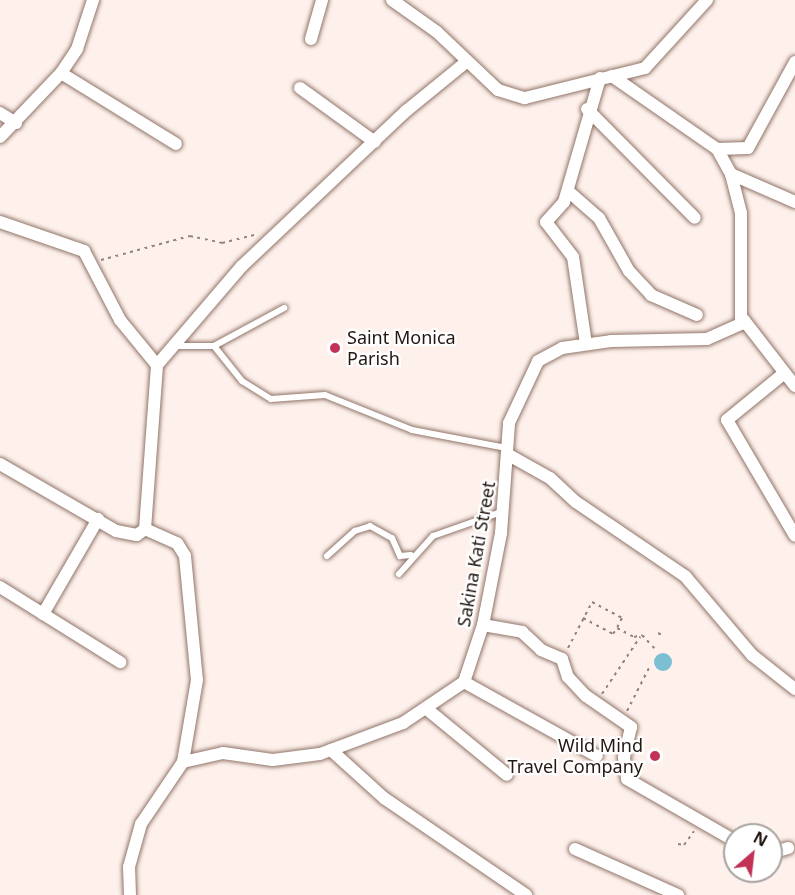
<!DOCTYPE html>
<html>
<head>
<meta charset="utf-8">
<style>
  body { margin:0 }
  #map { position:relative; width:795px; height:895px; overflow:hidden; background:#fef1ec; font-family:"Noto Sans",sans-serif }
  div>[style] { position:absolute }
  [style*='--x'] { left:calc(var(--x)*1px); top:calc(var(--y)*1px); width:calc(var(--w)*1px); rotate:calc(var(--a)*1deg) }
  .water>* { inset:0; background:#7abfd2 }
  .round { border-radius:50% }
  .path>* { height:2px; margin-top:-1px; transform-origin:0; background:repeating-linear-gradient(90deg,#90847f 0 3px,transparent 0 7.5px) }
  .roads { filter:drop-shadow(0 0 2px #907468) drop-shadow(0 0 2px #907468) }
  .lane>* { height:6px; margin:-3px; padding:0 3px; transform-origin:3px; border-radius:3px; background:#fff }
  .street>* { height:12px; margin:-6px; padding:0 6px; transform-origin:6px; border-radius:6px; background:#fff }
  .dots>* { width:16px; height:16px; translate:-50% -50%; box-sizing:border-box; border:3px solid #fff; border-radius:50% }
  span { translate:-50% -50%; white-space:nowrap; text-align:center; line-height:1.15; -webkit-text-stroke:4.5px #fff; paint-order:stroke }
  .poi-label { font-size:18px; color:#221712 }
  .left { translate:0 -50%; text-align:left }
  .right { translate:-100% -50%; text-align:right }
  .street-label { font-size:18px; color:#221712 }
  .north { position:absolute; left:723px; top:823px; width:60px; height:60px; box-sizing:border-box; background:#fff; border:2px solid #a7a2a0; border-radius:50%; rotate:28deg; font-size:16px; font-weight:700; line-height:24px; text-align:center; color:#221712 }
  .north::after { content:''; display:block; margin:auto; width:21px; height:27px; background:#c13256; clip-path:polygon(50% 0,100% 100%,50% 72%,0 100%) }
</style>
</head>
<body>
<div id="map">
  <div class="water">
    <i class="round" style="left:654px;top:653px;width:18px;height:18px"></i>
  </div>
  <div class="path">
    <i style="--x:101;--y:260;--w:92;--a:-15.1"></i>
    <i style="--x:190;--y:236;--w:33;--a:12"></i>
    <i style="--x:222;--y:243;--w:37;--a:-14"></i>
    <i style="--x:583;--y:618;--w:34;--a:28"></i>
    <i style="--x:613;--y:634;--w:7;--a:-56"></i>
    <i style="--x:658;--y:633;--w:4;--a:27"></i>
    <i style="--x:642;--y:635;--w:19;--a:47"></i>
    <i style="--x:568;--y:648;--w:52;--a:-62.4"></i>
    <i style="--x:592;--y:602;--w:34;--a:28"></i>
    <i style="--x:622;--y:618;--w:11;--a:117"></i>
    <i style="--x:617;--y:628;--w:19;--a:28"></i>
    <i style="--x:634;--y:637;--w:8;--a:-14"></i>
    <i style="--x:602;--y:694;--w:69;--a:-56.3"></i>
    <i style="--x:627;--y:711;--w:48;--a:-62.9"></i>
    <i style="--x:678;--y:844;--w:6;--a:9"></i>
    <i style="--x:684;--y:845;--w:17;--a:-54"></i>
  </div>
  <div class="roads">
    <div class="lane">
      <i style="--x:175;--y:346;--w:39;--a:0"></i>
      <i style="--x:214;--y:346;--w:80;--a:-28.5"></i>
      <i style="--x:214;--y:346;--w:45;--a:51.3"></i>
      <i style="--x:242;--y:381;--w:34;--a:32"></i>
      <i style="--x:271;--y:399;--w:54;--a:-4.2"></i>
      <i style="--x:325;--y:395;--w:94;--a:21.9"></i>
      <i style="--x:412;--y:430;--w:96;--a:10.8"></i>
      <i style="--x:327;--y:556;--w:38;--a:-42"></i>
      <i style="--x:355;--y:531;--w:16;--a:-18"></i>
      <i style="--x:370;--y:526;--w:25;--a:29"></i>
      <i style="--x:392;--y:538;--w:20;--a:66"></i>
      <i style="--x:400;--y:556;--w:11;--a:-5"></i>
      <i style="--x:399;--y:574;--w:51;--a:-48.2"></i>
      <i style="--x:433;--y:536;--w:72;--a:-19.4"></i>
    </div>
    <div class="street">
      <i style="--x:392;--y:0;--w:55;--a:35.4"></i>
      <i style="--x:437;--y:32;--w:84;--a:43.6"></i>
      <i style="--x:498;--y:90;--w:28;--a:17"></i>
      <i style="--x:525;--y:98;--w:124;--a:-14"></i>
      <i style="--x:645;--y:68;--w:92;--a:-47.6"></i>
      <i style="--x:311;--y:39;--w:41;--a:-74.2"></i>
      <i style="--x:61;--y:73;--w:135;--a:31.7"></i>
      <i style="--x:300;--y:88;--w:92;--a:35.8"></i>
      <i style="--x:587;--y:109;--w:153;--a:45.3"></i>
      <i style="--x:0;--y:113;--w:19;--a:32"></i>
      <i style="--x:0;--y:137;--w:88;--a:-46.4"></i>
      <i style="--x:61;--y:73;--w:29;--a:-56"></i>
      <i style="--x:77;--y:49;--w:52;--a:-71.9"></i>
      <i style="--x:717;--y:149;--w:31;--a:-2"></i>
      <i style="--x:748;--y:148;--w:98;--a:-61.3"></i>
      <i style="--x:731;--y:174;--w:70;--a:23.6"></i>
      <i style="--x:568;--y:191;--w:41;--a:41.1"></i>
      <i style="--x:599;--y:218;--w:61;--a:60.5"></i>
      <i style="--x:629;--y:271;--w:33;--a:47"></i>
      <i style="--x:651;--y:295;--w:50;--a:23.5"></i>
      <i style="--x:0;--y:222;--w:89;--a:19"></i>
      <i style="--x:84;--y:251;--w:78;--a:62.4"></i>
      <i style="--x:120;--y:320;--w:58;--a:50.6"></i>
      <i style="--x:743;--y:319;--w:85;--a:52.2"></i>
      <i style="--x:586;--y:344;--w:88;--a:-98.5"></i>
      <i style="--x:573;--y:257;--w:44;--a:-127.6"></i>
      <i style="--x:546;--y:222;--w:27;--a:-48"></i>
      <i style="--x:564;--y:202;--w:129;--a:-73.8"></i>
      <i style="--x:782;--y:375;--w:71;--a:140.7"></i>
      <i style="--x:727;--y:420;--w:134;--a:59.6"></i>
      <i style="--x:507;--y:454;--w:49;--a:29.2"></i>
      <i style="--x:550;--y:478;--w:35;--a:43"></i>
      <i style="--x:576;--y:502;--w:132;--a:34.2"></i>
      <i style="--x:685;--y:576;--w:104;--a:49.7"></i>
      <i style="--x:752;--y:655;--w:55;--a:38.3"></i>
      <i style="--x:0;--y:464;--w:134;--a:30"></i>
      <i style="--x:116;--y:531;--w:21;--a:11"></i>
      <i style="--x:137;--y:535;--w:10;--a:-37"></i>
      <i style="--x:145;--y:529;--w:164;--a:-85.8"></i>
      <i style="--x:157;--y:365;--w:130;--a:-49.4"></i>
      <i style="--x:242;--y:266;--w:226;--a:-43.4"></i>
      <i style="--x:406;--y:111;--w:77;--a:-39.2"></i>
      <i style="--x:145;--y:529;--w:35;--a:24"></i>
      <i style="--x:177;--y:543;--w:15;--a:58"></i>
      <i style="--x:185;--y:556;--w:125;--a:84.5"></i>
      <i style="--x:197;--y:680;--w:83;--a:99.7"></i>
      <i style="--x:0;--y:587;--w:142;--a:32"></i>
      <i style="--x:43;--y:614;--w:110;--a:-59.9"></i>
      <i style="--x:483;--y:625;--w:40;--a:10"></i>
      <i style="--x:522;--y:632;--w:26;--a:43"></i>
      <i style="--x:541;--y:650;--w:23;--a:23"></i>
      <i style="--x:562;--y:659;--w:19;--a:72"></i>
      <i style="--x:568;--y:677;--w:26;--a:47"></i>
      <i style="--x:586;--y:696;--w:55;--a:34.6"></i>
      <i style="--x:631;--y:727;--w:31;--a:103"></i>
      <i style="--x:624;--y:757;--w:22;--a:82"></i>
      <i style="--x:627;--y:779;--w:125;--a:29.9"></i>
      <i style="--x:464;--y:682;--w:152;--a:29.1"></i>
      <i style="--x:428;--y:710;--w:102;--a:39.4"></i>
      <i style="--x:331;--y:750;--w:72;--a:42.2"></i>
      <i style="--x:384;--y:798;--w:172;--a:34.3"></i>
      <i style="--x:575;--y:849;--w:113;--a:24.1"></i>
      <i style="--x:771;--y:853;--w:18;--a:-16"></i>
      <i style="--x:130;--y:895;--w:28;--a:-92"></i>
      <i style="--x:129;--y:867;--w:45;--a:-74.4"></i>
      <i style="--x:141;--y:824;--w:75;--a:-55.9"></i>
      <i style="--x:183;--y:762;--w:41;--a:-12.7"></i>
      <i style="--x:223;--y:753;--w:50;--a:8"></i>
      <i style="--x:273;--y:760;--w:47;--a:-7.3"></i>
      <i style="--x:320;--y:754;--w:89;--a:-20.5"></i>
      <i style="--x:403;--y:723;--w:73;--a:-33.9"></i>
      <i style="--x:464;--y:682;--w:60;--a:-71.6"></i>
      <i style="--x:483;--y:625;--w:94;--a:-78.9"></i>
      <i style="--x:501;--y:533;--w:110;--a:-85.8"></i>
      <i style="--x:509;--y:423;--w:68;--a:-64.9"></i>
      <i style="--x:538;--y:361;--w:27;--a:-28"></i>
      <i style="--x:562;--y:348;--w:49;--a:-8.1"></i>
      <i style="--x:611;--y:341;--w:96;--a:-1.2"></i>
      <i style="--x:707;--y:339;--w:37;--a:-24"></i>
      <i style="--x:741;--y:324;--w:111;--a:-90"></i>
      <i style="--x:741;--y:213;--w:40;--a:-104.4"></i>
      <i style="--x:731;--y:174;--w:29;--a:-119"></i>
      <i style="--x:717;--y:149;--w:128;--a:-145.2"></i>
    </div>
  </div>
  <div class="dots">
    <i style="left:335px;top:348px;background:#c13256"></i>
    <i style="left:655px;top:756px;background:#c13256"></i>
  </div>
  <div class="poi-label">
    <span class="left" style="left:347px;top:348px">Saint Monica<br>Parish</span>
    <span class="right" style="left:643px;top:756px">Wild Mind<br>Travel Company</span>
  </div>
  <div class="street-label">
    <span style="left:476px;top:554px;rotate:-80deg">Sakina Kati Street</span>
  </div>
  <div class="north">N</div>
</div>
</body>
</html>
